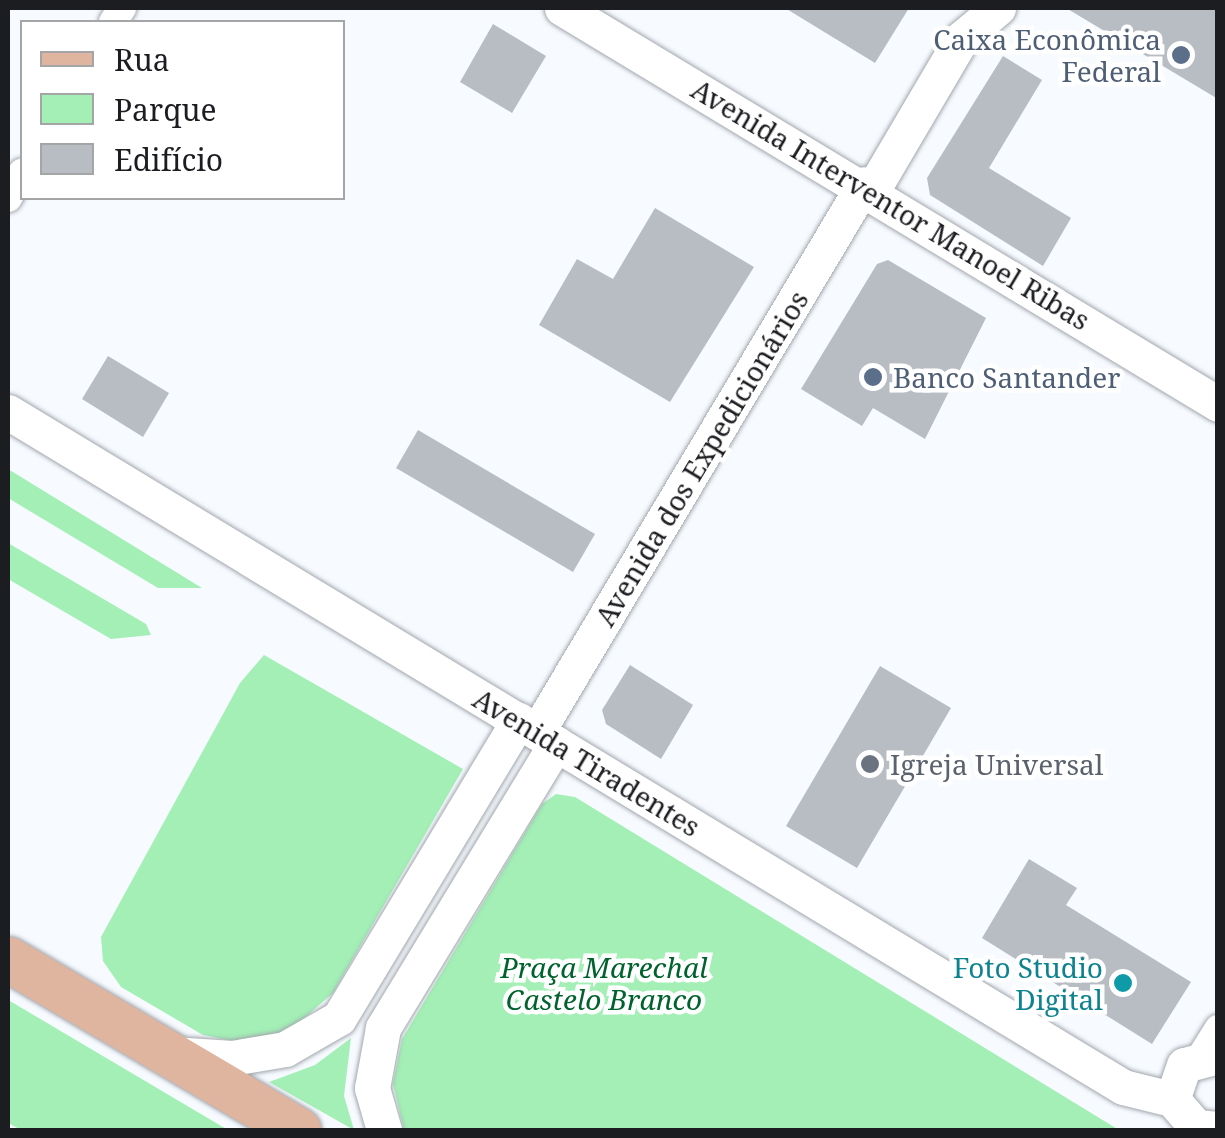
<!DOCTYPE html>
<html>
<head>
<meta charset="utf-8">
<style>
  body { margin:0 }
  #map { position:relative; width:1225px; height:1138px; overflow:hidden; background:#f7fbff; font-family:"Noto Serif",serif }
  div>[style] { position:absolute }
  [style*='--x'] { left:calc(var(--x)*1px); top:calc(var(--y)*1px); width:calc(var(--w)*1px); rotate:calc(var(--a)*1deg) }
  .green>* { inset:0; background:#a3efb6 }
  .building>* { inset:0; background:#b8bdc4 }
  .roads { filter:drop-shadow(0 0 2px #a2a7ae) drop-shadow(0 0 2px #a2a7ae) }
  .minor>* { height:28px; margin:-14px; padding:0 14px; transform-origin:14px; border-radius:14px; background:#fff }
  .tertiary>* { height:35px; margin:-17.5px; padding:0 17.5px; transform-origin:17.5px; border-radius:17.5px; background:#fff }
  .primary>* { height:45px; margin:-22.5px; padding:0 22.5px; transform-origin:22.5px; border-radius:22.5px; background:#dfb5a0 }
  .dots>* { width:28px; height:28px; translate:-50% -50%; box-sizing:border-box; border:5px solid #fff; border-radius:50% }
  span { translate:-50% -50%; white-space:nowrap; text-align:center; line-height:1.15; -webkit-text-stroke:9px #fff; paint-order:stroke }
  .service-label { font-size:28px; color:#4e5e75 }
  .right { translate:-100% -50%; text-align:right }
  .left { translate:0 -50%; text-align:left }
  .street-label { font-size:28px; color:#1c1d20 }
  .worship-label { font-size:28px; color:#5b616d }
  .park-label { font-size:28px; color:#00632e; font-style:italic }
  .culture-label { font-size:28px; color:#0d838f }
  .frame { position:absolute; inset:0; border:10px solid #1c1d20; pointer-events:none }
  .legend { position:absolute; left:20px; top:20px; width:325px; height:180px; box-sizing:border-box; background:#fff; border:2px solid #a4a5a6; margin:0; padding:12px 18px; list-style:none; font-size:30px; color:#1c1d20 }
  .legend li { display:flex; align-items:center; gap:20px; height:50px }
  .legend b { width:50px; border:2px solid #a4a5a6 }
</style>
</head>
<body>
<div id="map">
  <div class="green">
    <i style="clip-path:polygon(8px 469px,202px 588px,158px 588px,8px 498px)"></i>
    <i style="clip-path:polygon(8px 543px,146px 624px,151px 635px,111px 639px,8px 579px)"></i>
    <i style="clip-path:polygon(264px 655px,463px 769px,333px 993px,286px 1034px,238px 1042px,203px 1035px,121px 987px,103px 961px,101px 937px,240px 683px)"></i>
    <i style="clip-path:polygon(556px 794px,575px 797px,1119px 1130px,404px 1130px,393px 1084px,402px 1039px,542px 804px)"></i>
    <i style="clip-path:polygon(8px 1000px,15px 1004px,228px 1130px,21px 1130px,8px 1123px)"></i>
    <i style="clip-path:polygon(351px 1038px,344px 1096px,354px 1130px,269px 1082px,315px 1065px)"></i>
  </div>
  <div class="building">
    <i style="clip-path:polygon(785px 8px,909px 8px,875px 63px)"></i>
    <i style="clip-path:polygon(1066px 8px,1218px 8px,1218px 99px)"></i>
    <i style="clip-path:polygon(493px 24px,546px 56px,512px 113px,460px 82px)"></i>
    <i style="clip-path:polygon(1003px 56px,1042px 80px,989px 168px,1071px 218px,1043px 266px,930px 195px,927px 178px)"></i>
    <i style="clip-path:polygon(655px 208px,754px 267px,670px 402px,539px 325px,577px 259px,613px 279px)"></i>
    <i style="clip-path:polygon(888px 260px,986px 318px,925px 439px,873px 408px,862px 426px,801px 389px,877px 264px)"></i>
    <i style="clip-path:polygon(108px 356px,169px 393px,143px 437px,82px 399px)"></i>
    <i style="clip-path:polygon(418px 430px,595px 534px,573px 572px,396px 468px)"></i>
    <i style="clip-path:polygon(630px 665px,693px 705px,661px 759px,606px 724px,602px 710px)"></i>
    <i style="clip-path:polygon(880px 666px,951px 708px,857px 868px,786px 826px)"></i>
    <i style="clip-path:polygon(1029px 859px,1077px 888px,1066px 905px,1191px 982px,1152px 1044px,982px 938px)"></i>
  </div>
  <div class="roads">
    <div class="minor">
      <i style="--x:113;--y:22;--w:17;--a:-57"></i>
      <i style="--x:8;--y:198;--w:29;--a:-61"></i>
      <i style="--x:1202;--y:1055;--w:31;--a:-58"></i>
    </div>
    <div class="tertiary">
      <i style="--x:562;--y:8;--w:766;--a:31.12"></i>
      <i style="--x:873;--y:189;--w:175;--a:-59.5"></i>
      <i style="--x:962;--y:38;--w:47;--a:-39.8"></i>
      <i style="--x:8;--y:412;--w:1303;--a:31.19"></i>
      <i style="--x:1123;--y:1087;--w:50;--a:13.8"></i>
      <i style="--x:537;--y:732;--w:638;--a:-59.17"></i>
      <i style="--x:172;--y:1054;--w:60;--a:3.8"></i>
      <i style="--x:232;--y:1058;--w:54;--a:-9.6"></i>
      <i style="--x:285;--y:1049;--w:62;--a:-29.9"></i>
      <i style="--x:339;--y:1018;--w:348;--a:-58.9"></i>
      <i style="--x:1218;--y:1056;--w:35;--a:165"></i>
      <i style="--x:1184;--y:1065;--w:36;--a:109"></i>
      <i style="--x:1172;--y:1099;--w:37;--a:49"></i>
      <i style="--x:1196;--y:1127;--w:22;--a:5"></i>
      <i style="--x:384;--y:1130;--w:44;--a:-105.9"></i>
      <i style="--x:372;--y:1088;--w:61;--a:-79.6"></i>
      <i style="--x:383;--y:1028;--w:333;--a:-58.7"></i>
    </div>
    <div class="primary">
      <i style="--x:8;--y:959;--w:337;--a:30.5"></i>
    </div>
  </div>
  <div class="dots">
    <i style="left:1181px;top:55px;background:#5c6f8a"></i>
    <i style="left:873px;top:377px;background:#5c6f8a"></i>
    <i style="left:870px;top:764px;background:#6b7280"></i>
    <i style="left:1123px;top:983px;background:#0f9aa8"></i>
  </div>
  <div class="service-label">
    <span class="right" style="left:1161px;top:55px">Caixa Econômica<br>Federal</span>
    <span class="left" style="left:893px;top:377px">Banco Santander</span>
  </div>
  <div class="street-label">
    <span style="left:891px;top:204px;rotate:31deg">Avenida Interventor Manoel Ribas</span>
    <span style="left:701px;top:458px;rotate:-59deg">Avenida dos Expedicionários</span>
    <span style="left:587px;top:762px;rotate:31deg">Avenida Tiradentes</span>
  </div>
  <div class="worship-label">
    <span class="left" style="left:890px;top:764px">Igreja Universal</span>
  </div>
  <div class="park-label">
    <span style="left:604px;top:983px">Praça Marechal<br>Castelo Branco</span>
  </div>
  <div class="culture-label">
    <span class="right" style="left:1103px;top:983px">Foto Studio<br>Digital</span>
  </div>
  <div class="frame"></div>
  <ul class="legend">
  <li><b style="height:12px;background:#dfb5a0"></b>Rua</li>
  <li><b style="height:28px;background:#a3efb6"></b>Parque</li>
  <li><b style="height:28px;background:#b8bdc4"></b>Edifício</li>
  </ul>
</div>
</body>
</html>
